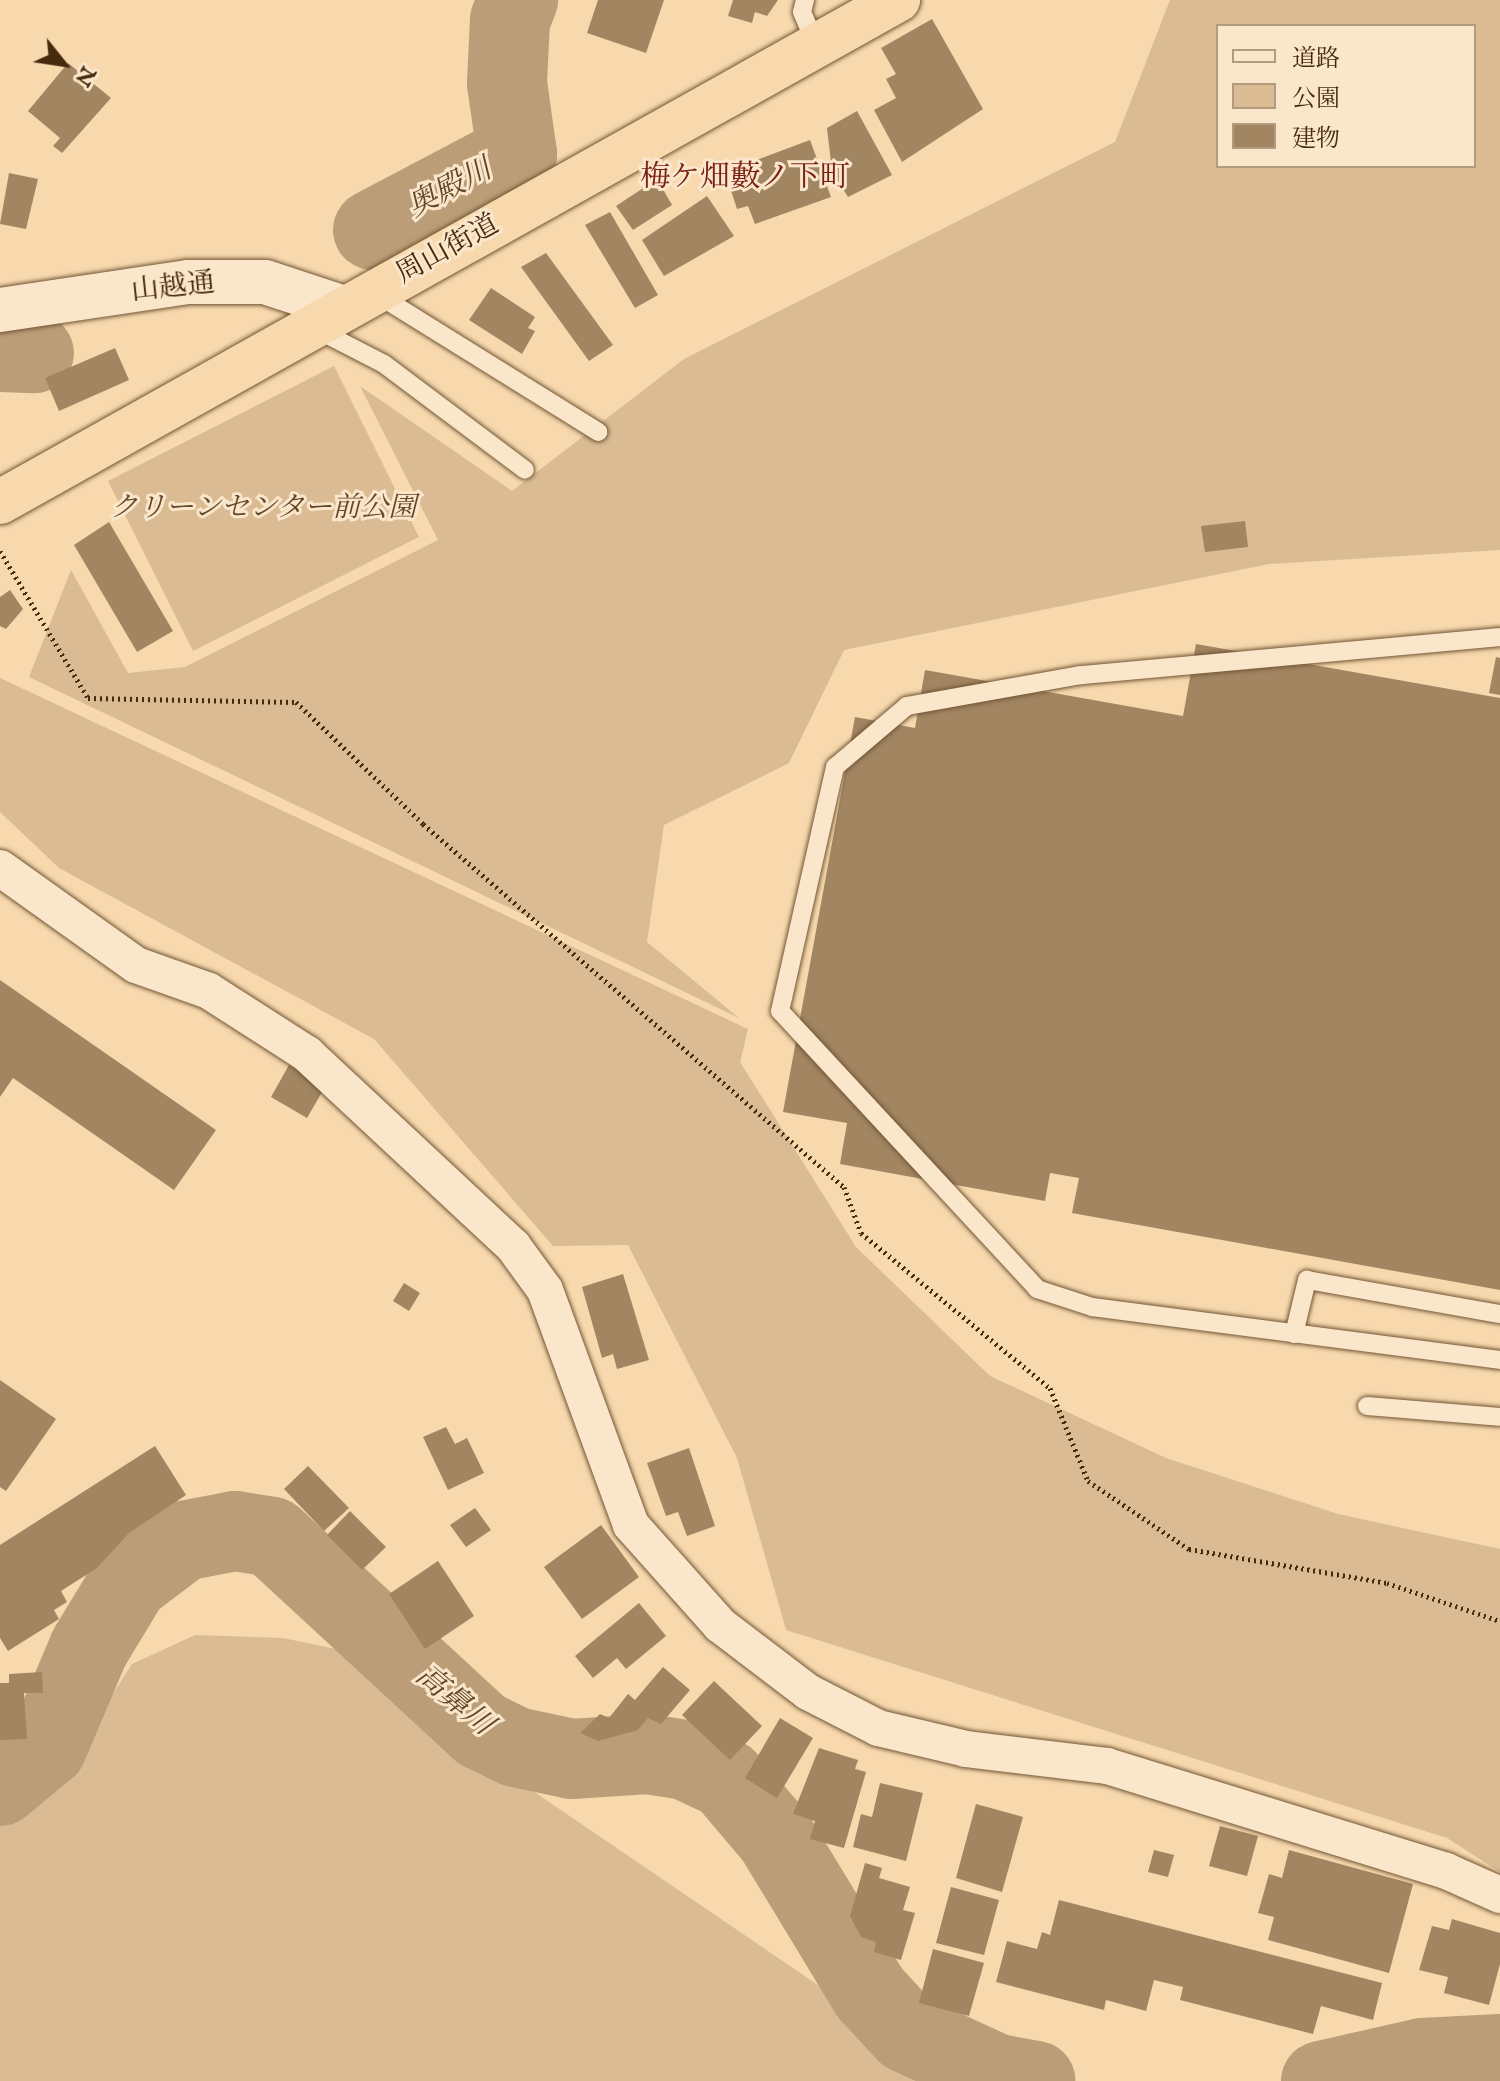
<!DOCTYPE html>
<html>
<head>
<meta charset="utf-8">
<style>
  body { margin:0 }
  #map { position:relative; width:1500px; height:2081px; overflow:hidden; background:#f8d9ae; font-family:"IM FELL English","Noto Serif JP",serif }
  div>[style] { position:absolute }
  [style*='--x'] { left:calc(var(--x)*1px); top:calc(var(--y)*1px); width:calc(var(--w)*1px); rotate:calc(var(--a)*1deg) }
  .green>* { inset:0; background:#dabb93 }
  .river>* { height:80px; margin:-40px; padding:0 40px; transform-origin:40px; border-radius:40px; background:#bb9e77 }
  .building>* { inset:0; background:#a28561 }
  .path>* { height:5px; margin-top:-2.5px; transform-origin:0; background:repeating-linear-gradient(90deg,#452a0d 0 2px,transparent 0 6px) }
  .roads { filter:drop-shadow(0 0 2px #725635) drop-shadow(0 0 2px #725635) }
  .service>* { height:18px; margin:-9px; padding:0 9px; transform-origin:9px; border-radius:9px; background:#fae6ca }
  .minor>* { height:36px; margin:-18px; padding:0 18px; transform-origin:18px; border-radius:18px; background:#fae6ca }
  .tertiary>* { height:44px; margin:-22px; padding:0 22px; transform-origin:22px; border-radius:22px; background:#fae6ca }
  .trunk>* { height:44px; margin:-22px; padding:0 22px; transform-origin:22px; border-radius:22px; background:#f8d9ae }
  span { translate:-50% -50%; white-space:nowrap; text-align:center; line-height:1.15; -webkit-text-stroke:6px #fae6ca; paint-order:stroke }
  .street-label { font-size:28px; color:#452a0d }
  .park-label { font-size:28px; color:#634728; font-style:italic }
  .neighbourhood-label { font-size:30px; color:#7a1f14 }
  .water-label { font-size:30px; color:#624728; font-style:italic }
  .legend { position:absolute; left:1216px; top:24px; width:260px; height:144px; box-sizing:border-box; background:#fae6ca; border:2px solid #b29b7e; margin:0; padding:10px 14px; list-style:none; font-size:24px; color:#452a0d }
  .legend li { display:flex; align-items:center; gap:16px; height:40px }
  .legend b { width:40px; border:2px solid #b29b7e }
  .north { position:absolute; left:24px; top:24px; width:80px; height:80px; -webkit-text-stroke:6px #fae6ca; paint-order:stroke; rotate:120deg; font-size:22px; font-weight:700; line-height:32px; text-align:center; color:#452a0d }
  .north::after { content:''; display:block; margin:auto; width:28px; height:36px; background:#452a0d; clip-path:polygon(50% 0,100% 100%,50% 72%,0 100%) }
</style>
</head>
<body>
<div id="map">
  <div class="green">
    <i style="clip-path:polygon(evenodd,1170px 0,1500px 0,1500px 550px,1269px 564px,844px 650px,789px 763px,664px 825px,647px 942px,739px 1018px,29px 677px,71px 570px,128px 673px,185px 667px,438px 540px,360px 386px,512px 491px,684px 359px,1115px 142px,1170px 0,1218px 26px,1474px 26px,1474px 166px,1218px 166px,1218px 26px)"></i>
    <i style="clip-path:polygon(334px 366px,419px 537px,193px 651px,108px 481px)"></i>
    <i style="clip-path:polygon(0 678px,748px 1029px,740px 1062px,856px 1247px,990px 1376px,1166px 1458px,1338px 1514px,1500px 1549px,1500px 1872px,1447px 1838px,786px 1630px,737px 1458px,628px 1245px,553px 1246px,374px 1039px,59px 868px,0 812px)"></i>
    <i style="clip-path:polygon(195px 1635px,283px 1638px,341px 1650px,505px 1772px,959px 2081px,0 2081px,0 1812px,18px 1808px,81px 1744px,132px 1664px)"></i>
  </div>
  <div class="river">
    <i style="--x:373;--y:230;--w:163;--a:-27.8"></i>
    <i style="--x:517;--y:154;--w:72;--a:-98"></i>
    <i style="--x:507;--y:83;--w:63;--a:-87.3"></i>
    <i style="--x:510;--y:20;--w:22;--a:-68"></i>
    <i style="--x:0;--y:352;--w:34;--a:2"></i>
    <i style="--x:0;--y:1786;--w:61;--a:-39.7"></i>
    <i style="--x:47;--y:1747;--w:108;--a:-67"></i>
    <i style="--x:89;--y:1648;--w:77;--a:-58.8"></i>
    <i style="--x:129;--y:1582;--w:68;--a:-37.2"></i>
    <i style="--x:183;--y:1541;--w:53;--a:-10.9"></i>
    <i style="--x:235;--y:1531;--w:37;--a:9"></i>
    <i style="--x:272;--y:1537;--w:284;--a:42.7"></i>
    <i style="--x:481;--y:1730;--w:39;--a:26"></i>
    <i style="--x:516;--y:1747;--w:57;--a:12.1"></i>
    <i style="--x:572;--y:1759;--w:75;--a:-3.8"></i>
    <i style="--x:647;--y:1754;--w:39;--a:9"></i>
    <i style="--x:686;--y:1760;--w:44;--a:25.4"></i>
    <i style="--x:726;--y:1779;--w:77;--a:49.7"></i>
    <i style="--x:776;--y:1838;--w:181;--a:58.8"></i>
    <i style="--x:870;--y:1993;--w:54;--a:47.2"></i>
    <i style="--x:907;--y:2033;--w:99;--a:24.5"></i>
    <i style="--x:997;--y:2074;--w:39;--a:10"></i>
    <i style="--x:1321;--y:2081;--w:104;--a:-12.8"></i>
    <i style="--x:1422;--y:2058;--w:78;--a:-2.9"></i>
  </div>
  <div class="building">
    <i style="clip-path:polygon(598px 0,664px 0,646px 53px,587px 33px)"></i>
    <i style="clip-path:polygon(733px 0,778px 0,767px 16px,755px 12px,752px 23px,728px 16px)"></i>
    <i style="clip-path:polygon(932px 19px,983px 109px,902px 162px,874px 110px,896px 98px,886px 79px,896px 74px,881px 48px)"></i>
    <i style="clip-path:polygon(68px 63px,111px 98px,62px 153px,53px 146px,60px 138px,28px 111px)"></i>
    <i style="clip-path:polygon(857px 111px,892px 175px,848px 197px,832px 171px,827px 128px)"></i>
    <i style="clip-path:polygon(810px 140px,831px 197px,755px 224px,748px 206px,737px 209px,725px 172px)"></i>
    <i style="clip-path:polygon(9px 173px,38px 179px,26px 229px,0 224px)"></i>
    <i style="clip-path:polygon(657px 179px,672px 205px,633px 230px,616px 206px)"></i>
    <i style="clip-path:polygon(707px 196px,734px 236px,664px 276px,642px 240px)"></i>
    <i style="clip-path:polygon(610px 212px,658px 295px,635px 308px,585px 225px)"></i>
    <i style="clip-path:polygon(546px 253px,613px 345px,589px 361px,521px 267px)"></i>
    <i style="clip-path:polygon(491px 288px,535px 317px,528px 328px,535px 331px,522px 354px,469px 320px)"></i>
    <i style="clip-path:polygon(115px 348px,129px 380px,59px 411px,45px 378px)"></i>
    <i style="clip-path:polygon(1245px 521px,1248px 547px,1205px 552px,1201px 526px)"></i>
    <i style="clip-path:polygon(109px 522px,173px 631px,137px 652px,74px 545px)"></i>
    <i style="clip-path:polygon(10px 590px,23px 609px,6px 629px,0 626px,0 597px)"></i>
    <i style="clip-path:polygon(1196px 644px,1500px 698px,1500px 1290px,1072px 1213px,1079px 1178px,1050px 1173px,1045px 1201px,840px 1164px,847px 1123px,783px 1112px,855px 717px,915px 728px,925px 670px,1183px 716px)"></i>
    <i style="clip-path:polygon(1496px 657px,1500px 658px,1500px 695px,1489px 693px)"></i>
    <i style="clip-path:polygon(0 980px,216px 1130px,174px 1190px,13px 1078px,0 1097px)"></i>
    <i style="clip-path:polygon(289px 1065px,325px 1087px,307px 1118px,271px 1097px)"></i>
    <i style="clip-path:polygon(623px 1274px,649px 1360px,617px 1369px,613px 1354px,602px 1358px,582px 1287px)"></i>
    <i style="clip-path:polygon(404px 1283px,420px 1293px,409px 1311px,393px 1301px)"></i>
    <i style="clip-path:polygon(0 1380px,56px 1419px,6px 1491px,0 1487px)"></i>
    <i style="clip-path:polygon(446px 1427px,455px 1444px,467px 1438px,484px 1473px,448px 1490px,423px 1437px)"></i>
    <i style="clip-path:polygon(155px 1446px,186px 1495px,129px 1533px,97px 1568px,61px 1591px,67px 1602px,54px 1610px,59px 1619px,8px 1651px,0 1638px,0 1545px)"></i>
    <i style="clip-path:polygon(689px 1448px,715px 1526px,687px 1536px,678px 1512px,666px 1516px,647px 1463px)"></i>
    <i style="clip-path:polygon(308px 1466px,349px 1508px,324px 1531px,284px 1489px)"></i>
    <i style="clip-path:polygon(475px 1508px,491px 1530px,466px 1547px,450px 1525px)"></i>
    <i style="clip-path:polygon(350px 1511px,386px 1547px,362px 1570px,327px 1535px)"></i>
    <i style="clip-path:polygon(601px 1525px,639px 1577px,582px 1619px,544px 1567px)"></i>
    <i style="clip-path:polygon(438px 1561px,474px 1616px,425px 1649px,389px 1594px)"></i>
    <i style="clip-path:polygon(639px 1603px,666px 1636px,626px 1669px,617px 1658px,593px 1678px,575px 1656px)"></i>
    <i style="clip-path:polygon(663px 1667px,690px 1690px,661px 1724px,648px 1718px,638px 1730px,598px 1741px,580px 1733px,600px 1714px,609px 1718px,628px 1694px,635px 1700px)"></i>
    <i style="clip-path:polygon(42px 1672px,43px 1693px,24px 1693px,27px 1739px,0 1740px,0 1683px,9px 1683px,9px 1674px)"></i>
    <i style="clip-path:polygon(714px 1681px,762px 1726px,730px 1760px,682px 1715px)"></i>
    <i style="clip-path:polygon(780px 1718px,813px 1738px,777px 1798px,745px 1778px)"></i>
    <i style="clip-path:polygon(819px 1748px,858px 1760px,855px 1769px,866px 1772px,844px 1848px,810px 1839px,815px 1821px,793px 1814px)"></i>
    <i style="clip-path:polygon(880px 1783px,923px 1793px,906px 1861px,853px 1847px,861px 1814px,872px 1817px)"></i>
    <i style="clip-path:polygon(976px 1804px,1023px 1817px,1002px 1892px,956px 1878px)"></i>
    <i style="clip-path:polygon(1220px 1826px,1258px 1836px,1247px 1876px,1209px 1866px)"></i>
    <i style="clip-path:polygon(1154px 1850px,1174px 1855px,1168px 1877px,1148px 1872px)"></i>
    <i style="clip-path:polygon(1289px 1850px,1413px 1884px,1389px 1973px,1268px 1940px,1274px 1917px,1258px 1913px,1269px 1874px,1282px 1878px)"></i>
    <i style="clip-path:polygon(865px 1863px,882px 1868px,879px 1878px,910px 1887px,903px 1910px,915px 1913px,901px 1960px,874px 1952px,876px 1942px,861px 1937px,850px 1916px)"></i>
    <i style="clip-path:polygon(951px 1887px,999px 1900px,984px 1955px,936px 1943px)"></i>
    <i style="clip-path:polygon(1059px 1900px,1382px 1983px,1373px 2020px,1321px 2006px,1313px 2034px,1180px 2000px,1183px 1987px,1154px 1980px,1146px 2011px,1106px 2000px,1104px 2010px,996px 1982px,1007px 1941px,1037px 1949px,1042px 1932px,1050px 1935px)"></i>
    <i style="clip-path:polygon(1452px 1919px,1500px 1933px,1500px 1964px,1489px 2005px,1444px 1993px,1448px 1977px,1419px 1970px,1432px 1926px,1449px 1930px)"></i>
    <i style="clip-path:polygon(933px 1949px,984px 1963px,969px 2016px,919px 2003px)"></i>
  </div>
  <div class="path">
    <i style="--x:0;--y:551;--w:171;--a:59.1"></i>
    <i style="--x:88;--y:698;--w:208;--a:1.1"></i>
    <i style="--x:296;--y:702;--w:176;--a:43.8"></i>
    <i style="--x:423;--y:824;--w:556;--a:40.77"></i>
    <i style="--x:844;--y:1187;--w:49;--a:69.7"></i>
    <i style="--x:861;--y:1233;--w:244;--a:39.4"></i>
    <i style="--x:1050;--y:1388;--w:100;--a:67.8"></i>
    <i style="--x:1088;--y:1481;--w:122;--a:34"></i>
    <i style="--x:1189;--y:1549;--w:201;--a:9.7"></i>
    <i style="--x:1387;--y:1583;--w:119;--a:18.6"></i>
  </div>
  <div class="roads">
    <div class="service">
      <i style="--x:805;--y:0;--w:12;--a:104"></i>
      <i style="--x:802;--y:12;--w:36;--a:67"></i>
      <i style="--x:375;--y:293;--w:263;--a:31.9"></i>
      <i style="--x:316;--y:329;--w:76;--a:27.2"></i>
      <i style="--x:384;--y:364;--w:176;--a:36.9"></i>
      <i style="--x:1500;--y:637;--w:421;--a:174.8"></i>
      <i style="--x:1081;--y:675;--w:177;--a:169.9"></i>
      <i style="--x:907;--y:706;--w:94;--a:139.7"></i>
      <i style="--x:835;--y:767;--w:250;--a:102.7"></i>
      <i style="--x:780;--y:1011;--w:379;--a:47.2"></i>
      <i style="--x:1037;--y:1289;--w:58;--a:18.1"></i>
      <i style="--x:1092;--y:1307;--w:411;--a:7.4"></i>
      <i style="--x:1294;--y:1334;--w:56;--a:-76.5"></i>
      <i style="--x:1307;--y:1280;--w:196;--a:10"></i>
      <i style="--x:1367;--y:1406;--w:133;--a:4.7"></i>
    </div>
    <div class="minor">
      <i style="--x:0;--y:868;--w:167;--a:35.5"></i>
      <i style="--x:136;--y:965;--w:77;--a:19.6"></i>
      <i style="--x:209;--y:991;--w:117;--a:32.7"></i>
      <i style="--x:307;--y:1054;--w:282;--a:43"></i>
      <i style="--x:513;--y:1246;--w:54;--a:54"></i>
      <i style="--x:545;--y:1290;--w:250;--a:69.9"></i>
      <i style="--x:631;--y:1525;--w:134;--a:48.3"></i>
      <i style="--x:720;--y:1625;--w:111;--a:37.3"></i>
      <i style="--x:808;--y:1692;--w:79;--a:27.2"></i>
      <i style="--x:878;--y:1728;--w:90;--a:13.4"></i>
      <i style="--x:966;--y:1749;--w:142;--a:6.9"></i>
      <i style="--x:1107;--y:1766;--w:355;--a:17.2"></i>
      <i style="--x:1446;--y:1871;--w:59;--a:24"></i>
    </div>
    <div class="tertiary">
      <i style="--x:0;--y:310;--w:190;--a:-8.5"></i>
      <i style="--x:188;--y:282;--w:77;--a:0"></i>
      <i style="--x:265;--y:282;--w:83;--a:18.2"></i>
    </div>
    <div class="trunk">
      <i style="--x:0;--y:502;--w:1029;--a:-29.21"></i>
    </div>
  </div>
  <div class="street-label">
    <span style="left:448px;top:250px;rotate:-29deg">周山街道</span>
    <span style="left:173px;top:288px;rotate:-6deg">山越通</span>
  </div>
  <div class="park-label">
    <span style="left:263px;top:509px">クリーンセンター前公園</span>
  </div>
  <div class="neighbourhood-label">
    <span style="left:745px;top:178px">梅ケ畑藪ノ下町</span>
  </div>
  <div class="water-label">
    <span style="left:450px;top:189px;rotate:-28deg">奥殿川</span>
    <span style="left:454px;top:1701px;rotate:40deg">高鼻川</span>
  </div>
  <ul class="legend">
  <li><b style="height:10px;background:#fae6ca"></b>道路</li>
  <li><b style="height:22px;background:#dabb93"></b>公園</li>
  <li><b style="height:22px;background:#a28561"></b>建物</li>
  </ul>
  <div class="north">N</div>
</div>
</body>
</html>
